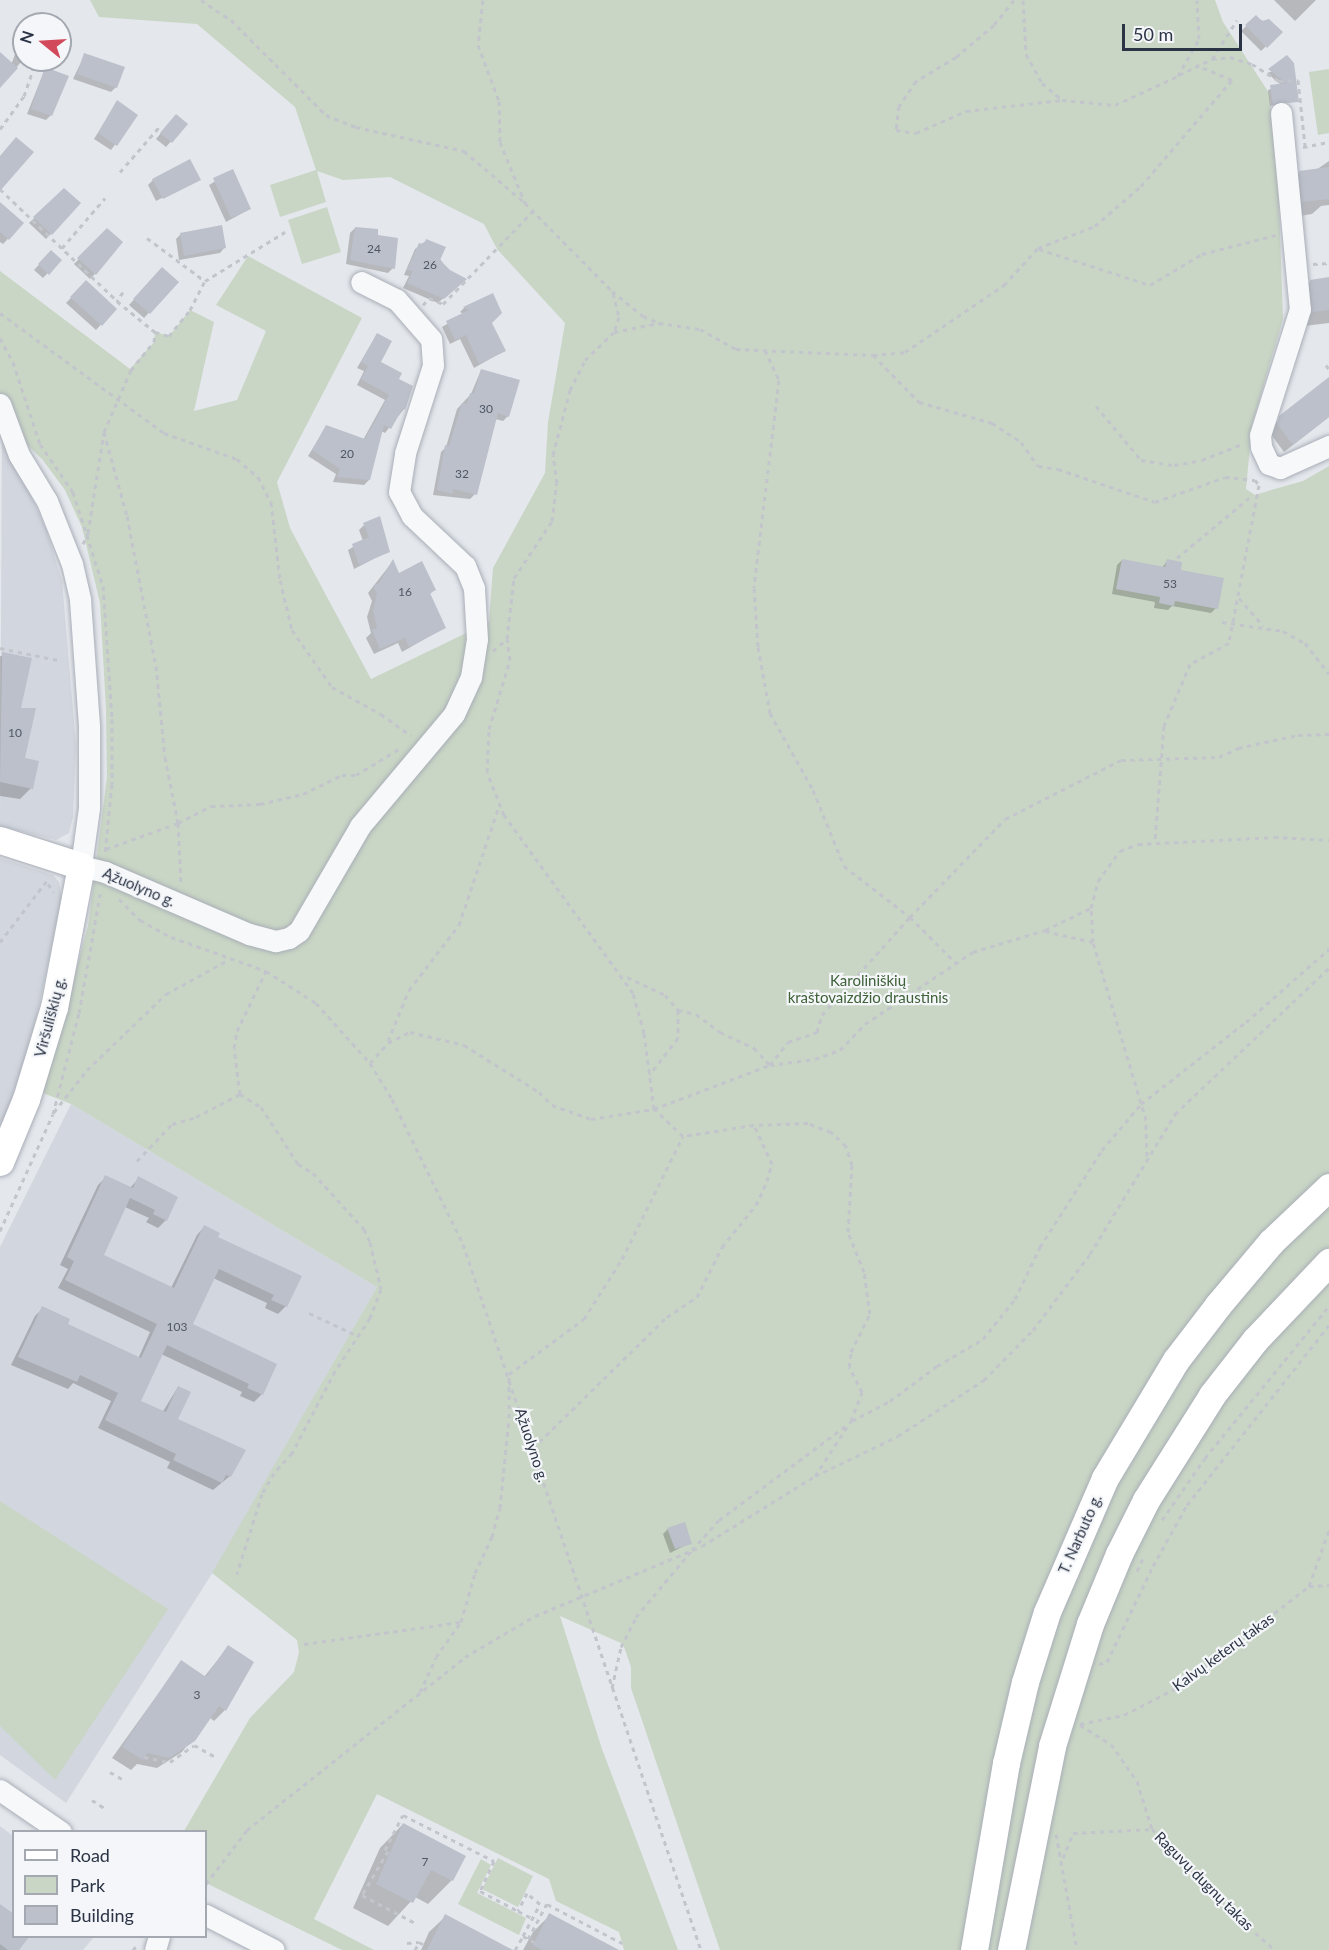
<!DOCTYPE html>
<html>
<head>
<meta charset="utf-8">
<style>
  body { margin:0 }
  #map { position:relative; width:1329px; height:1950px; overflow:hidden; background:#e4e7ec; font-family:Lato,sans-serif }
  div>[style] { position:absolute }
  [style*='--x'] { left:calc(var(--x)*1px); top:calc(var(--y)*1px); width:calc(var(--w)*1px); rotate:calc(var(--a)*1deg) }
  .built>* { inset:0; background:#d2d6de }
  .green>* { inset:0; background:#c9d6c5 }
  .shadow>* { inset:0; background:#0003 }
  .building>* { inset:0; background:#bbc0ca }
  .path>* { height:3px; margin-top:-1.5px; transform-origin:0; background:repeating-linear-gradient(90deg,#c2c5cb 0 4.5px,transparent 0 9px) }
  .roads { filter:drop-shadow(0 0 2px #a9aeb7) drop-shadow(0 0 2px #a9aeb7) }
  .minor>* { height:21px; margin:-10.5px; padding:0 10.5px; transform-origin:10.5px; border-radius:10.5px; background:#f7f8fa }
  .major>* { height:27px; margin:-13.5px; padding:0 13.5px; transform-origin:13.5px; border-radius:13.5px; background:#fff }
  span { translate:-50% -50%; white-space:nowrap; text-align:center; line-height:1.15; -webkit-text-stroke:4.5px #f4f6f9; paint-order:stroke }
  .number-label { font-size:12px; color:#4f5766 }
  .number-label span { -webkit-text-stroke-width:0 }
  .street-label { font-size:15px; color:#2b3445 }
  .park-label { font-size:15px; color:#3f6138 }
  .legend { position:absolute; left:12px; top:1830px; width:195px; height:108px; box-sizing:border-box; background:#f4f6f9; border:2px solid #a4a8b1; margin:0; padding:8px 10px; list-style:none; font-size:18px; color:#2b3445 }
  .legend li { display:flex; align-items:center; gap:12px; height:30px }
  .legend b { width:30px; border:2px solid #a4a8b1 }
  .north { position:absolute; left:12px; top:12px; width:60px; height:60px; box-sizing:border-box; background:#f4f6f9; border:2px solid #a4a8b1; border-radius:50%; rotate:288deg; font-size:16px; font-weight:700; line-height:24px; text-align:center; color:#2b3445 }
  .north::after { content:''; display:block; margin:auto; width:21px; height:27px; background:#d1495b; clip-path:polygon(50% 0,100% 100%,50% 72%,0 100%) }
  .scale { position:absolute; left:1122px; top:24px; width:120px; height:27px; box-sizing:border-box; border:3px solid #2b3445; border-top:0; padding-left:8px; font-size:18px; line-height:21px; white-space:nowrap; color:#2b3445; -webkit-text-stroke:4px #f4f6f9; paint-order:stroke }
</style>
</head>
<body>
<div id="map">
  <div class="built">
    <i style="clip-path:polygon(2px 431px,46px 529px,62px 581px,76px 745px,73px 817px,69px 833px,56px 840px,0 826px)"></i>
    <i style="clip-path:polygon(0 858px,53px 875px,59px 882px,62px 900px,32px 1037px,0 1132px)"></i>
    <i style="clip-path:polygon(71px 1104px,377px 1287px,220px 1561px,66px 1803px,0 1755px,0 1247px)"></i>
    <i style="clip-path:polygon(0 1826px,13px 1836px,14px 1936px,94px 1937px,83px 1950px,0 1950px)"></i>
  </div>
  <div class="green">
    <i style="clip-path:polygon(90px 0,1215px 0,1223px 22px,1269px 93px,1278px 177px,1283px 319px,1252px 425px,1246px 489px,1255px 495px,1271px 490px,1303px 481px,1329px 466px,1329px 1950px,720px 1950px,631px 1688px,631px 1667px,623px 1644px,560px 1616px,602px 1749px,678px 1950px,624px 1950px,619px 1932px,556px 1901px,549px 1879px,377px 1794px,314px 1919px,374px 1950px,342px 1950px,206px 1883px,206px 1832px,184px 1831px,250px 1718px,294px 1672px,299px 1652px,297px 1640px,212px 1573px,377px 1287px,71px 1104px,43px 1093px,88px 926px,107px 777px,106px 710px,100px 603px,82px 527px,65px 490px,42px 459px,11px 430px,2px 431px,0 440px,0 271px,130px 369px,154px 342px,155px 332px,169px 336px,190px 310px,214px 322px,194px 411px,237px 400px,266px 331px,216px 305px,248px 256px,362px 318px,277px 482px,290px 528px,371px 679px,489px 622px,493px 568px,545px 473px,548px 422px,565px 323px,497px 249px,484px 224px,390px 177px,343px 180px,317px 171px,326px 202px,280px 217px,270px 185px,316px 170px,295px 107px,197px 24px,99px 17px)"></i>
    <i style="clip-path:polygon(1329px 69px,1329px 133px,1318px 135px,1309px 72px)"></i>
    <i style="clip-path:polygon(327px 207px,341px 252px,302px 264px,288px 220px)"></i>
    <i style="clip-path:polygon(0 1501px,168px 1609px,55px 1780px,0 1726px)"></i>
    <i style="clip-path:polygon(498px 1858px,533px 1876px,518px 1907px,482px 1889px)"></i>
    <i style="clip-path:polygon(481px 1859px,491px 1865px,477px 1893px,526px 1918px,519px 1935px,458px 1904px)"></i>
  </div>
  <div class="shadow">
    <i style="clip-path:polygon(1274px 0,1316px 0,1295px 21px)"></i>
    <i style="clip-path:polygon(1256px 17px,1281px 32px,1261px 51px,1241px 31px)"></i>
    <i style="clip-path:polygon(24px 30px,24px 59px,0 85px,0 54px,11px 65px)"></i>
    <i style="clip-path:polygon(85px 54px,116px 87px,111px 92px,73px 79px)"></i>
    <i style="clip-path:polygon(1293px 64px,1297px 101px,1270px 106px,1268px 90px,1281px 85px,1267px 73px)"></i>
    <i style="clip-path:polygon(45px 69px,51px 115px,46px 120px,27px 114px)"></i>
    <i style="clip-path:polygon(117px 102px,136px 116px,111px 150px,94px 139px)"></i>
    <i style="clip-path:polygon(171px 121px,186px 124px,166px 147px,156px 139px)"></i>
    <i style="clip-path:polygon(1329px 161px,1329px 205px,1321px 206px,1312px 214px,1287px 218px,1284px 188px,1300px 172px,1316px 170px)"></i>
    <i style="clip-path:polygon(232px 171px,250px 209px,226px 222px,209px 185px)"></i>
    <i style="clip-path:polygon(199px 179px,156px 201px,148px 185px,153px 180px)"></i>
    <i style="clip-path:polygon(64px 190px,51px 234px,46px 239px,29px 223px)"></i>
    <i style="clip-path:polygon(0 204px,22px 224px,3px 244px,0 242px)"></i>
    <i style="clip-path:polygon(355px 228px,376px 237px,393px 268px,388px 273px,346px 264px,350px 233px)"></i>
    <i style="clip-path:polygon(107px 230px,95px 274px,90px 279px,74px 264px)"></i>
    <i style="clip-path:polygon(181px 234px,225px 247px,220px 253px,179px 260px,176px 239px)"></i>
    <i style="clip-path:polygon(427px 240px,449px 272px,464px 279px,438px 303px,403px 288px,409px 276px,404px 275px,415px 249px)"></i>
    <i style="clip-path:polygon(51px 252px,60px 260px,43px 278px,34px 270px)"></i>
    <i style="clip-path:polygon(157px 274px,177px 282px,144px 318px,129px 305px)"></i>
    <i style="clip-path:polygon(1329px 279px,1329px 323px,1296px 327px,1294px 297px,1311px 281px)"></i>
    <i style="clip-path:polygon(86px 282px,115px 309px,96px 330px,66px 303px)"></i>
    <i style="clip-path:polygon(492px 295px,490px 323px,504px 351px,474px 368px,460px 339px,450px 344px,442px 327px,464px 314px,460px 312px,464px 308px)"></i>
    <i style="clip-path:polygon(377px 334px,379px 363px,397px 379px,404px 409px,385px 433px,381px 431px,369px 480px,364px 485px,333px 482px,336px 474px,308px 456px,326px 427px,363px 440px,385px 400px,357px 385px,364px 371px,357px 368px)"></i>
    <i style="clip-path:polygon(481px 370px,508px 416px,503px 421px,495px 419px,475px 494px,470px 499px,433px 495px,441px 452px,446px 447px,457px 409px,471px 394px)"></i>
    <i style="clip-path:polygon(1329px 379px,1329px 417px,1284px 452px,1270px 433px,1272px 426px)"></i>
    <i style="clip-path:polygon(364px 525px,389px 551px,354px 569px,348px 550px,363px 541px,359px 530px)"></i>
    <i style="clip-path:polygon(1122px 560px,1162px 568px,1167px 561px,1216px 608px,1211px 613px,1172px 606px,1168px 610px,1154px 608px,1155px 602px,1112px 594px,1117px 565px)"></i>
    <i style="clip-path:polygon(393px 561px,398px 575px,434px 590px,429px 595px,444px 628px,402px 652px,398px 643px,374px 654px,366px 638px,371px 633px,367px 617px,372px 601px,368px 593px)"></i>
    <i style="clip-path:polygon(0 656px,30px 659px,20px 710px,24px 759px,31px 788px,20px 799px,0 796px)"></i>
    <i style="clip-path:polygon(106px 1177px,130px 1188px,139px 1178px,166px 1220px,158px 1228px,146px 1222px,149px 1218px,125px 1207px,102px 1256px,171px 1288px,197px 1235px,204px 1227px,286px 1306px,278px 1314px,265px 1308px,267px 1303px,213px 1278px,191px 1325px,262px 1394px,254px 1402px,240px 1396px,242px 1392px,161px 1354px,139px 1402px,162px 1413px,178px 1387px,177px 1419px,230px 1476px,213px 1490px,167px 1468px,170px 1462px,98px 1428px,111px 1401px,73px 1383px,68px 1389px,11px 1365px,35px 1316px,43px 1308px,66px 1325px,138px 1359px,150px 1332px,58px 1288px,68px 1269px,60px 1265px,98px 1185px)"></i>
    <i style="clip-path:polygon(668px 1529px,690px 1543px,670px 1553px,663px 1534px)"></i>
    <i style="clip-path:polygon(228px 1647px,225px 1710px,214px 1721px,209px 1717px,182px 1752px,157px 1768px,137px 1764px,131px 1770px,112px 1758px,181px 1662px,204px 1677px)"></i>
    <i style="clip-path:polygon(403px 1824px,464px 1857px,451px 1881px,428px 1904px,415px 1897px,388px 1926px,353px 1908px,380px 1848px)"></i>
    <i style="clip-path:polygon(0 1905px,14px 1936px,17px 1950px,0 1950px)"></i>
    <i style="clip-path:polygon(550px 1915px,608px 1950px,523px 1950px,533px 1932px)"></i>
    <i style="clip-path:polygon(446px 1916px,500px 1950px,421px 1950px,429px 1932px)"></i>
  </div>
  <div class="building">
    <i style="clip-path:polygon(1256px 15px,1262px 21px,1269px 19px,1283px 32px,1267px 48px,1245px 25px)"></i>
    <i style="clip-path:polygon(0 52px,18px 68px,0 88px)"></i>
    <i style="clip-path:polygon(84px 53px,125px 67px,117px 88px,77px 74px)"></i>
    <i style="clip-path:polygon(1287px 55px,1294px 63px,1299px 102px,1273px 104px,1270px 85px,1286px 83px,1268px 69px)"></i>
    <i style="clip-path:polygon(45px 67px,69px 76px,52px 116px,31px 109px)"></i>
    <i style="clip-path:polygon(117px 100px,138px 115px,117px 146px,98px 133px)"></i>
    <i style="clip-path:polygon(176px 114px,188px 124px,172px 143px,160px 133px)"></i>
    <i style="clip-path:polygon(16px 137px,34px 152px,0 191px,0 156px)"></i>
    <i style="clip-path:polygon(190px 159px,201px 180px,163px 199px,152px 179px)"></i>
    <i style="clip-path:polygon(1329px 167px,1329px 199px,1302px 202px,1299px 171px)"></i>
    <i style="clip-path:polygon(233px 169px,251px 209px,231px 218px,213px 178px)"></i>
    <i style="clip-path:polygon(64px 188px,81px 203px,52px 235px,33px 217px)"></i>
    <i style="clip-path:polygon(0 202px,24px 223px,9px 240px,0 232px)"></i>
    <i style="clip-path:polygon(222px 225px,226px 248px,184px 256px,180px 233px)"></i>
    <i style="clip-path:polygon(355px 227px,378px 229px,378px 235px,398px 238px,395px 269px,350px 260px)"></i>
    <i style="clip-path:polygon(107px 228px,123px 242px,96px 275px,77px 258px)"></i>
    <i style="clip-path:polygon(426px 239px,446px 247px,440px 260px,450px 270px,467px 279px,444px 299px,407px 283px,413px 271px,407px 270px,419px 243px,424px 244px)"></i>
    <i style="clip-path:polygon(51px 250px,62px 260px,49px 275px,38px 264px)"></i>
    <i style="clip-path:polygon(162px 267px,179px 282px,150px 314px,133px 299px)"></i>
    <i style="clip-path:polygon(1329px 277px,1329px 310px,1312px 312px,1310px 280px)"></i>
    <i style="clip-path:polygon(86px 280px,117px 309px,102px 326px,70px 297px)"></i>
    <i style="clip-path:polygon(493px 293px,502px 313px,492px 323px,506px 351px,479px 364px,466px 335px,455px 340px,446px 321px,469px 310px,463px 307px)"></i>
    <i style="clip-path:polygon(377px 333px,392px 341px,381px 362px,402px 373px,399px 379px,413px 386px,405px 410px,403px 408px,391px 429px,384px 425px,370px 480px,337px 477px,340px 469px,312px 450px,326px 425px,365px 439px,389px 395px,361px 379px,368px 366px,361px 362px)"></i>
    <i style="clip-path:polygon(481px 369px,520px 380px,509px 417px,498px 413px,477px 495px,454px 489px,452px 494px,437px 490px,445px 445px,449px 446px,462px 403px,467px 404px,470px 393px,474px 394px)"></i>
    <i style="clip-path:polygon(1329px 377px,1329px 417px,1293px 445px,1277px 424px,1279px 416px)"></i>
    <i style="clip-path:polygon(380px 516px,390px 552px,359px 565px,352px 544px,369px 537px,363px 523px)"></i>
    <i style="clip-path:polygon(393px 559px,399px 573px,422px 561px,436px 590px,430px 593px,446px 628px,409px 647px,405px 638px,380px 649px,372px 630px,377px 628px,373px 610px,377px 594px,373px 586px,379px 583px)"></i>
    <i style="clip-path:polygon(1122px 559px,1165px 567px,1167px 559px,1182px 562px,1181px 570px,1224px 578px,1218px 609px,1175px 601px,1174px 606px,1159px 603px,1160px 597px,1116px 589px)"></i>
    <i style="clip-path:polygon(2px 652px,32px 658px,21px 708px,36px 708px,25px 758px,39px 761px,33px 789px,0 782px)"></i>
    <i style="clip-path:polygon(105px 1175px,133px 1188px,138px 1176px,178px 1197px,167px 1221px,153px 1214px,155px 1210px,130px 1198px,104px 1255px,174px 1288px,204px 1225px,220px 1233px,218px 1237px,302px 1276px,287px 1307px,271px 1300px,274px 1295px,219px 1269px,193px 1324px,277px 1364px,263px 1395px,247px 1388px,249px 1384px,167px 1345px,141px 1401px,166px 1412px,178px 1386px,191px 1392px,178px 1419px,246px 1450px,231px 1477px,226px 1475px,222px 1483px,173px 1460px,176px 1454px,105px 1420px,118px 1393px,80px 1375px,77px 1382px,18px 1357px,42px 1306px,70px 1319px,68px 1324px,141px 1358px,157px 1324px,65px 1280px,74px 1261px,67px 1257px)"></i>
    <i style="clip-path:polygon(685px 1522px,692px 1544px,675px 1549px,667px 1528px)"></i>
    <i style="clip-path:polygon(228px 1645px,254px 1662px,226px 1711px,219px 1706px,195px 1741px,169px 1758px,147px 1753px,143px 1760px,122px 1747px,181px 1660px,206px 1677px)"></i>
    <i style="clip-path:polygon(403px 1823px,466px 1856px,453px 1881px,431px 1870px,413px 1903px,376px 1884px)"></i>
    <i style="clip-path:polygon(0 1904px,14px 1914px,14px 1936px,30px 1936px,19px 1950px,8px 1950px,0 1944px)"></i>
    <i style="clip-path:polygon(549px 1913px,619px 1950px,542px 1950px,533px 1945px)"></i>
    <i style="clip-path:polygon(445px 1914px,513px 1950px,427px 1950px)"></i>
  </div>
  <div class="path">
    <i style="--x:201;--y:0;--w:36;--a:34"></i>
    <i style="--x:231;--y:20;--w:134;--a:45"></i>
    <i style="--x:326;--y:115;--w:32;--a:22"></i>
    <i style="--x:356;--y:127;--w:111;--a:12.5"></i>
    <i style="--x:464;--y:151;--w:80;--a:40.4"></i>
    <i style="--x:483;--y:0;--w:45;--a:96.3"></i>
    <i style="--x:478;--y:45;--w:60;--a:69.4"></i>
    <i style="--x:499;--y:101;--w:41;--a:88.6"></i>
    <i style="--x:500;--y:142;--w:66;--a:67.7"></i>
    <i style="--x:525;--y:203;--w:124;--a:45.3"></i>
    <i style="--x:612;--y:291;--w:40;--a:39"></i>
    <i style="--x:643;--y:316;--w:15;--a:23"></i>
    <i style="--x:1014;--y:0;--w:32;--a:129"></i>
    <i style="--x:994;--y:25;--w:50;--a:139.9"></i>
    <i style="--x:956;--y:57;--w:47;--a:149"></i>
    <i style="--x:916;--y:81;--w:30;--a:124"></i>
    <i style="--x:899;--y:106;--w:24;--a:97"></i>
    <i style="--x:896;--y:130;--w:20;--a:9"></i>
    <i style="--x:916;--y:133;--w:55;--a:-23.7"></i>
    <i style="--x:966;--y:111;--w:97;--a:-6.5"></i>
    <i style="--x:1023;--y:0;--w:54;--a:86.8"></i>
    <i style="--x:1026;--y:54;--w:33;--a:61"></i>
    <i style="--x:1042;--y:83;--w:26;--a:40"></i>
    <i style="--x:1062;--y:100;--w:53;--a:5.4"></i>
    <i style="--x:1115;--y:105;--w:69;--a:-24.7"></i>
    <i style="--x:1178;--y:76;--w:43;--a:-60.4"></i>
    <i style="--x:1199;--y:39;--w:39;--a:-93"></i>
    <i style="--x:1212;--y:59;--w:46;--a:-57.3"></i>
    <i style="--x:1179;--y:75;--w:37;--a:-26"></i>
    <i style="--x:1212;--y:59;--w:18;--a:-6"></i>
    <i style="--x:1230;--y:57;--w:23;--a:18"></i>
    <i style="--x:1252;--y:64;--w:32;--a:32"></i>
    <i style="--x:1279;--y:81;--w:19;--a:-3"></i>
    <i style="--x:1298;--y:80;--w:66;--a:83.9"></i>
    <i style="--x:0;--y:129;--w:41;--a:-54"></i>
    <i style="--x:24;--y:96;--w:37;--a:-71"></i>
    <i style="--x:1303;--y:147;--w:26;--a:-11"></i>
    <i style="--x:120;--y:172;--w:61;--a:-49"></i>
    <i style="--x:0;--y:189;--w:162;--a:43.7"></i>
    <i style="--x:147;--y:238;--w:72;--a:36.6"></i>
    <i style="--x:205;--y:281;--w:94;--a:-31.5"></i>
    <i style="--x:62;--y:248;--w:66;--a:-49.3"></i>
    <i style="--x:1039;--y:249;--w:117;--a:18"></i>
    <i style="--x:1150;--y:285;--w:61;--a:-30.8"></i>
    <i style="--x:1202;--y:254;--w:76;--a:-14.4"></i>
    <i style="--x:1313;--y:264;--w:16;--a:-4"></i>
    <i style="--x:123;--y:292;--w:11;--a:124"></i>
    <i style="--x:117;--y:301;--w:49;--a:39.2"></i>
    <i style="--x:613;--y:293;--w:25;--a:76"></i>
    <i style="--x:619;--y:317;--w:16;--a:108"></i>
    <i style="--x:423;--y:305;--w:9;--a:-49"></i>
    <i style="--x:429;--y:298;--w:15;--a:23"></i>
    <i style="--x:443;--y:304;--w:128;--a:-45.9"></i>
    <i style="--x:0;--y:313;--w:203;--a:36.2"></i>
    <i style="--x:164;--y:433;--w:77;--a:19.6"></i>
    <i style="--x:237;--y:459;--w:28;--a:41"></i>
    <i style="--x:258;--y:477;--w:28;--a:63"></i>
    <i style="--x:271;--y:502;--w:79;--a:83.4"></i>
    <i style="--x:280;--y:580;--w:51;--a:76.5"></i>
    <i style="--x:292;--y:630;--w:70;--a:54.9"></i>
    <i style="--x:332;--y:687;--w:56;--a:28.9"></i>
    <i style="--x:381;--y:714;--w:37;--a:36"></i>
    <i style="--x:0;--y:338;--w:27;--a:62"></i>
    <i style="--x:13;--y:362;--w:86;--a:71.8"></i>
    <i style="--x:40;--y:444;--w:58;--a:55.5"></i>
    <i style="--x:73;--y:492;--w:99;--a:72.3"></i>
    <i style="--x:103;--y:586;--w:133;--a:86.1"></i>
    <i style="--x:112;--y:719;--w:65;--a:90"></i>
    <i style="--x:112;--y:784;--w:69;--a:95.8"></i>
    <i style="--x:765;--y:350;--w:33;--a:65"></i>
    <i style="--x:779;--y:380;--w:209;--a:96.9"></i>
    <i style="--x:754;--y:588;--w:59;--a:86.1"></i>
    <i style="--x:758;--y:647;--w:67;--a:79.7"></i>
    <i style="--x:770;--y:713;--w:88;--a:60.8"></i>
    <i style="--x:813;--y:790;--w:82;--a:67.8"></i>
    <i style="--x:844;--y:866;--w:83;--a:37.7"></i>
    <i style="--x:910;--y:917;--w:136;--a:-45.9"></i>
    <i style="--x:1005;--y:819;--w:130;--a:-27"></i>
    <i style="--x:1121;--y:760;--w:98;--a:-1.8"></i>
    <i style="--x:1219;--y:757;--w:21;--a:-25"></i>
    <i style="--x:1238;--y:748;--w:61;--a:-12.2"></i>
    <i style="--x:1298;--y:735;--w:31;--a:-2"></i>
    <i style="--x:873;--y:355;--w:66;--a:45.6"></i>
    <i style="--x:919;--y:402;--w:76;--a:16"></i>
    <i style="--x:992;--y:423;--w:35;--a:33"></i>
    <i style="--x:1021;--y:442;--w:29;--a:55"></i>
    <i style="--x:1038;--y:466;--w:20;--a:9"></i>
    <i style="--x:1058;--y:469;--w:102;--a:18.8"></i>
    <i style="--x:1155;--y:502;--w:74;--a:-19.7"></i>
    <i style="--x:1225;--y:477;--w:30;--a:6"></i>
    <i style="--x:1255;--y:480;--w:6;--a:51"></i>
    <i style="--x:1259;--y:485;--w:161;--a:100.8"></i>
    <i style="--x:1229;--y:643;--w:44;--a:151.7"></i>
    <i style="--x:1190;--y:664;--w:67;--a:112.8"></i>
    <i style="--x:1164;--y:726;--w:115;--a:94.5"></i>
    <i style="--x:1326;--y:365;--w:5;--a:53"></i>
    <i style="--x:1096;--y:406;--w:70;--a:50.2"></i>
    <i style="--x:1141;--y:460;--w:33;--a:9"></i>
    <i style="--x:1174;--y:465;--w:28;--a:-10"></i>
    <i style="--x:1202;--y:460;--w:43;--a:-21.8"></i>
    <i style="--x:104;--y:432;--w:87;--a:74.7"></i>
    <i style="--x:127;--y:516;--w:153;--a:79.1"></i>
    <i style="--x:156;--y:666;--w:91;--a:84.4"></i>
    <i style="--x:165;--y:757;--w:67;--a:78.9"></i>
    <i style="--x:178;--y:823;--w:61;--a:87.2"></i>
    <i style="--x:83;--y:544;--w:12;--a:-66"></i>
    <i style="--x:88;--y:533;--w:102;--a:-81"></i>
    <i style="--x:104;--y:432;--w:68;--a:-66.5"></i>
    <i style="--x:131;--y:370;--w:36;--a:-51"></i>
    <i style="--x:154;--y:342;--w:10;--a:-84"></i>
    <i style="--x:155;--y:332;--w:15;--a:16"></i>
    <i style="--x:169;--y:336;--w:33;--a:-51"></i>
    <i style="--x:190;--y:310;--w:33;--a:-63"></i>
    <i style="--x:1177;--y:558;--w:94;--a:-39.8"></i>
    <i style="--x:1239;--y:598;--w:37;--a:49"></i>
    <i style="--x:1222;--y:622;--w:62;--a:8.4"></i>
    <i style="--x:1283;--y:631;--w:25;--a:29"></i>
    <i style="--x:1305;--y:643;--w:39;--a:52"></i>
    <i style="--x:0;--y:648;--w:63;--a:11.8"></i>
    <i style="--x:493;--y:651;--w:18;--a:-41"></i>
    <i style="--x:106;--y:849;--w:77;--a:-19.9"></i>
    <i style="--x:178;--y:823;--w:37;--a:-27"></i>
    <i style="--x:211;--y:806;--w:49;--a:-2.3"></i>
    <i style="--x:260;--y:804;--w:44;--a:-13.1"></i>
    <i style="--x:303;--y:794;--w:43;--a:-26"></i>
    <i style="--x:342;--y:775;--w:14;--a:0"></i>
    <i style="--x:356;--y:775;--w:50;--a:-31.2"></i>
    <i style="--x:48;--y:884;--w:10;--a:53"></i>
    <i style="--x:119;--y:899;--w:30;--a:45"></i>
    <i style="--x:140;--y:920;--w:35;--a:29"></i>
    <i style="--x:171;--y:937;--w:101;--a:19.7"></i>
    <i style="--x:266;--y:971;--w:59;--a:32.6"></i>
    <i style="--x:316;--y:1003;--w:81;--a:48"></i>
    <i style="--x:370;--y:1063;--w:42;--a:58.6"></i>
    <i style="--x:392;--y:1099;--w:161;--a:63.9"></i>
    <i style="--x:463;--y:1244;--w:745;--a:71.37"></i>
    <i style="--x:1045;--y:931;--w:49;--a:12.9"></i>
    <i style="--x:0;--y:942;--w:81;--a:-52.6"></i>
    <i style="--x:627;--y:977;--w:42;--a:25.3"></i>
    <i style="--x:665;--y:995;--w:20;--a:49"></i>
    <i style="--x:678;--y:1010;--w:28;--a:90"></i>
    <i style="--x:678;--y:1038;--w:46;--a:127.9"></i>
    <i style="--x:678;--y:1010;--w:18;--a:13"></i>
    <i style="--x:696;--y:1014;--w:30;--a:37"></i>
    <i style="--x:720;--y:1032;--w:38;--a:25"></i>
    <i style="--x:754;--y:1048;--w:23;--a:47"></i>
    <i style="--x:770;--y:1065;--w:29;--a:-52"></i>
    <i style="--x:788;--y:1042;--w:31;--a:-19"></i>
    <i style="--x:817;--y:1032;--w:18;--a:-74"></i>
    <i style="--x:822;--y:1015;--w:132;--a:-48.1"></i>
    <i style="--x:910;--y:917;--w:65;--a:45"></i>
    <i style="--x:388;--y:1041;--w:55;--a:-67.6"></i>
    <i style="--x:409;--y:990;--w:82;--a:-52.4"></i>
    <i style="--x:459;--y:925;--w:126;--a:-71.4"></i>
    <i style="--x:370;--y:1063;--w:27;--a:-48"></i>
    <i style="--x:388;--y:1043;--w:25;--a:-27"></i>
    <i style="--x:410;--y:1032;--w:56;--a:13.5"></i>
    <i style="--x:464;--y:1045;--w:89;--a:32.1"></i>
    <i style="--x:539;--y:1092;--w:18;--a:45"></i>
    <i style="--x:552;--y:1105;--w:41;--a:19.7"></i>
    <i style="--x:591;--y:1119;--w:64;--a:-9"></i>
    <i style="--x:654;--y:1109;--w:124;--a:-20.8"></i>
    <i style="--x:770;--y:1065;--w:45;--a:-7.6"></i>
    <i style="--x:815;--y:1059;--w:27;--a:-20"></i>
    <i style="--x:840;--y:1050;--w:36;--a:-46"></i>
    <i style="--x:865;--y:1024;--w:130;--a:-33.7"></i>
    <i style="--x:973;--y:952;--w:75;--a:-17"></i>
    <i style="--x:1045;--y:930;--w:51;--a:-25.6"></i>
    <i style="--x:240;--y:1094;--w:46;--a:-97.4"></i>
    <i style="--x:234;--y:1048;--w:17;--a:-80"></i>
    <i style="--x:237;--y:1031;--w:67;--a:-64.2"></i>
    <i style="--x:54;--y:1112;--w:53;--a:-51.8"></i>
    <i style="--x:87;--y:1070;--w:110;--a:-43.9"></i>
    <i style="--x:166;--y:994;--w:71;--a:-28.7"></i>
    <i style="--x:1147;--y:1156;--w:36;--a:-92"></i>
    <i style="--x:1146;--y:1120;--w:186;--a:-106.6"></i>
    <i style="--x:1093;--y:942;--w:34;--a:-93"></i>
    <i style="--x:1091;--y:908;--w:28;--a:-75"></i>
    <i style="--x:1098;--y:881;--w:37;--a:-54"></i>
    <i style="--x:1120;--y:851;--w:19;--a:-21"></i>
    <i style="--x:1138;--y:844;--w:136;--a:-2.9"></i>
    <i style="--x:1274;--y:837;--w:55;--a:3.1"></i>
    <i style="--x:137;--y:1161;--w:51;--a:-46.6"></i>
    <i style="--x:172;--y:1124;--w:25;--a:-16"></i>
    <i style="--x:196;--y:1117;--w:50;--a:-27.6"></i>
    <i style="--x:240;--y:1094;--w:25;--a:32"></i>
    <i style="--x:261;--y:1107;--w:68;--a:57"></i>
    <i style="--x:298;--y:1164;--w:17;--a:31"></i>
    <i style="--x:313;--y:1173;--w:76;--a:47.7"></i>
    <i style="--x:364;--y:1229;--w:14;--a:65"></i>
    <i style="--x:370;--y:1242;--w:48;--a:76.8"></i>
    <i style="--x:381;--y:1289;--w:31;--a:111"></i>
    <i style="--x:370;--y:1318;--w:64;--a:123.4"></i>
    <i style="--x:335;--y:1371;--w:93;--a:117.7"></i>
    <i style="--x:292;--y:1453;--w:27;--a:132"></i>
    <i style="--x:274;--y:1473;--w:24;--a:120"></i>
    <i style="--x:262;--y:1494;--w:84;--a:107.4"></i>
    <i style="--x:0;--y:1231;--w:128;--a:-65.6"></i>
    <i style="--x:53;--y:1114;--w:104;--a:-75.6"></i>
    <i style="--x:79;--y:1013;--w:125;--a:-79.9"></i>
    <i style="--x:309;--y:1313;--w:54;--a:25.1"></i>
    <i style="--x:852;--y:1421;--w:43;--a:-27.8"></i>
    <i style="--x:890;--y:1401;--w:59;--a:-36.7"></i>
    <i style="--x:937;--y:1366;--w:53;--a:-30.4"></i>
    <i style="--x:983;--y:1339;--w:51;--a:-51.3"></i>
    <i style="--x:1015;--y:1299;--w:58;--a:-64.3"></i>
    <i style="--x:1040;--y:1247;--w:115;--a:-57.4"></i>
    <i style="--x:1102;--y:1150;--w:60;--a:-49.7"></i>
    <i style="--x:1141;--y:1104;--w:133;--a:-38"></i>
    <i style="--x:1246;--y:1022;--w:111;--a:-41.3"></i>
    <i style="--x:533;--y:1448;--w:187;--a:-44.4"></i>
    <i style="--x:667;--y:1317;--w:36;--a:-34"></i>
    <i style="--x:697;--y:1297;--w:56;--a:-63.4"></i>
    <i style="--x:722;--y:1247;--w:54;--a:-51"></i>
    <i style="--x:756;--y:1205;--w:26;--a:-65"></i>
    <i style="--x:767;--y:1181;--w:18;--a:-74"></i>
    <i style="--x:772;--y:1164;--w:43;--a:-114.8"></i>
    <i style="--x:815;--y:1476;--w:66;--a:-56.8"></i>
    <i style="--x:851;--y:1421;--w:31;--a:-69"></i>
    <i style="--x:862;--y:1392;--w:28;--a:-117"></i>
    <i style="--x:849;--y:1367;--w:15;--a:-82"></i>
    <i style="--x:851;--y:1352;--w:42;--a:-63.4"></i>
    <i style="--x:870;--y:1314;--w:42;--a:-98.1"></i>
    <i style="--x:864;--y:1272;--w:43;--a:-111.8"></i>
    <i style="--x:848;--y:1232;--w:67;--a:-86.6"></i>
    <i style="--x:852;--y:1165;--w:20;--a:-108"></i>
    <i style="--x:846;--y:1146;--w:21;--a:-137"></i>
    <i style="--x:831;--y:1132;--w:25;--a:-159"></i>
    <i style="--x:808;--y:1123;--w:54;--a:177.9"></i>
    <i style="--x:754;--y:1125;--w:72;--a:171.2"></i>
    <i style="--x:683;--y:1136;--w:40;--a:-137"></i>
    <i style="--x:654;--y:1109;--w:77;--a:-97.5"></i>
    <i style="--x:644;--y:1033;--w:41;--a:-105.4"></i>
    <i style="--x:633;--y:993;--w:220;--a:-125.9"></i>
    <i style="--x:504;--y:815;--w:46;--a:-111.6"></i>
    <i style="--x:487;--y:772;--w:43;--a:-87.3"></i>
    <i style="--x:489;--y:729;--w:72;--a:-73.1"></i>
    <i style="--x:510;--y:660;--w:21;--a:-98"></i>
    <i style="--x:507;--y:639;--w:61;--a:-83.5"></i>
    <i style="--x:514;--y:578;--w:69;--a:-56.3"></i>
    <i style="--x:552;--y:521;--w:38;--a:-83"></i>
    <i style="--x:557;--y:483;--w:28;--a:-98"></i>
    <i style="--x:553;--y:455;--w:67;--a:-75.3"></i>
    <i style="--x:570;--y:390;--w:34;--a:-63"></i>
    <i style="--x:585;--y:360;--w:40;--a:-44"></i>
    <i style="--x:614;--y:332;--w:46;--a:-11.3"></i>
    <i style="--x:659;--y:323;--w:41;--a:8.3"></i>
    <i style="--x:700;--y:329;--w:41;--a:29.1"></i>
    <i style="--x:736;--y:349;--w:137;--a:2.5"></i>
    <i style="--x:873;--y:355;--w:32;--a:-5"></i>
    <i style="--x:905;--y:352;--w:120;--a:-34.1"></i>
    <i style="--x:1004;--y:285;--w:50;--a:-47.4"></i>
    <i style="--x:1038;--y:248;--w:61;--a:-21.1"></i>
    <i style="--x:1095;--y:226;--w:61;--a:-41"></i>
    <i style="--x:1141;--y:186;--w:140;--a:-49.4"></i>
    <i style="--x:1232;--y:80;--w:39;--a:-157"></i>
    <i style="--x:1162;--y:1520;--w:75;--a:-55.3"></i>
    <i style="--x:1205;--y:1458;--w:196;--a:-50.8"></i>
    <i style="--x:1137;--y:1571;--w:14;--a:-65"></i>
    <i style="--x:1309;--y:1586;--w:59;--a:-70.3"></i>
    <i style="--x:304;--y:1644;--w:158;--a:-8"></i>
    <i style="--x:1099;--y:1664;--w:8;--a:-14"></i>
    <i style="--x:1107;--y:1662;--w:106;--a:-64.4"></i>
    <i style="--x:1153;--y:1566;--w:70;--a:-60.9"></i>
    <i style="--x:1187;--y:1505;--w:229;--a:-51.7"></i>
    <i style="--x:612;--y:1688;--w:42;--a:-77.6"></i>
    <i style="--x:621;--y:1647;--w:34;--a:-63"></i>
    <i style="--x:636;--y:1617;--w:87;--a:-50.1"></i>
    <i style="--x:692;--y:1550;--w:40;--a:-48"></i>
    <i style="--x:719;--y:1520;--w:159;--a:-36.6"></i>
    <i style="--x:420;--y:1692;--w:38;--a:-65"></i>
    <i style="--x:436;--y:1657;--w:43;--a:-54.5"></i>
    <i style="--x:461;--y:1622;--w:51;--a:-74.1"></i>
    <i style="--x:475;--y:1573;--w:40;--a:-65"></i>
    <i style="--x:492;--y:1537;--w:30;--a:-75"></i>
    <i style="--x:500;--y:1508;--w:90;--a:-84.3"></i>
    <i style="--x:509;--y:1418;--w:44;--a:-90"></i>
    <i style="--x:509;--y:1374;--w:93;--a:-36.3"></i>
    <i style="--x:584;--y:1319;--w:71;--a:-57.7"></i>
    <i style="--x:622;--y:1259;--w:137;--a:-63.6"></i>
    <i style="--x:1080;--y:1724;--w:45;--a:-11.6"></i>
    <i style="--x:1124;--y:1715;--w:65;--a:-27.3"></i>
    <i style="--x:1182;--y:1685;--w:161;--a:-37.9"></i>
    <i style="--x:1309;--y:1586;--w:20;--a:-3"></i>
    <i style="--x:1080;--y:1725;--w:36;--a:32"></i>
    <i style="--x:1111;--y:1744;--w:45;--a:54.9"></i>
    <i style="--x:1137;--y:1781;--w:50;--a:72.6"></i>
    <i style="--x:1152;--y:1829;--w:110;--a:46.5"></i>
    <i style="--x:1228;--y:1909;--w:62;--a:41.1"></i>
    <i style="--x:144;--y:1757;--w:26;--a:11"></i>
    <i style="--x:170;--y:1762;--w:29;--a:-35"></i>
    <i style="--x:194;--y:1745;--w:23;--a:29"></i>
    <i style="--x:110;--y:1772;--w:16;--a:30"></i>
    <i style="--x:92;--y:1800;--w:17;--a:33"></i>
    <i style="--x:1056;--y:1834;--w:118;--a:79.7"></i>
    <i style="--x:385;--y:1850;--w:39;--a:-63"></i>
    <i style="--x:403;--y:1815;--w:102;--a:26.8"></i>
    <i style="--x:494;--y:1861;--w:33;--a:115"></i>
    <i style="--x:480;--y:1891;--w:43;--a:27.8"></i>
    <i style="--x:388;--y:1851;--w:51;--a:120.6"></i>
    <i style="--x:362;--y:1895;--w:62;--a:27.8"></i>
    <i style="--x:1063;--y:1858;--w:27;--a:-68"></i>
    <i style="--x:1073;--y:1833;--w:79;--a:-2.9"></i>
    <i style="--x:206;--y:1884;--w:68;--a:-52.8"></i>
    <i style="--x:247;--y:1830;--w:278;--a:-38.4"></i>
    <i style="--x:465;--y:1657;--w:81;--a:-30.4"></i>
    <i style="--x:535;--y:1616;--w:181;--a:-22.7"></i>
    <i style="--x:702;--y:1546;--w:133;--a:-31.8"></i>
    <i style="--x:815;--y:1476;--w:92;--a:-25.7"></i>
    <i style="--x:898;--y:1436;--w:103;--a:-33.1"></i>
    <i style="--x:984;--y:1380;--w:70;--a:-45.6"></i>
    <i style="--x:1033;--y:1330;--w:95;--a:-53.1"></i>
    <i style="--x:1090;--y:1254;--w:164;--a:-58.7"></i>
    <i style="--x:1175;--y:1114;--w:212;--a:-43.5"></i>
    <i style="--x:523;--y:1936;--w:36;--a:-62"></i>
    <i style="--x:540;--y:1904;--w:17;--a:-140"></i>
    <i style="--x:527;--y:1893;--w:20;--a:117"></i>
    <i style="--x:518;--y:1911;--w:16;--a:27"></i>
    <i style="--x:528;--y:1939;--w:40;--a:-62"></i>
    <i style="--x:547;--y:1904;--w:85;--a:27.5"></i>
    <i style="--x:407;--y:1943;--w:12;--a:-5"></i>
    <i style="--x:133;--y:1950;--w:8;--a:-50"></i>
    <i style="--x:415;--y:1950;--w:9;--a:-63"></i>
    <i style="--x:419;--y:1942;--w:8;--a:30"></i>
    <i style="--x:515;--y:1950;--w:16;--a:-60"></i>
    <i style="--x:523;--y:1936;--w:13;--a:29"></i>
  </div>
  <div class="roads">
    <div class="minor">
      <i style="--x:1281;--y:113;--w:197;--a:84.5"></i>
      <i style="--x:1300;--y:309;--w:132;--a:107.6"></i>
      <i style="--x:1260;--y:435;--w:12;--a:85"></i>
      <i style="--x:1261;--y:447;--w:19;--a:65"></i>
      <i style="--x:1269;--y:464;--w:12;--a:20"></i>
      <i style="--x:1280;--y:468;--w:54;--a:-24.2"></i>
      <i style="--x:0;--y:404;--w:54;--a:69.6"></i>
      <i style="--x:19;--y:455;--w:54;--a:58.7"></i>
      <i style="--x:47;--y:501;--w:68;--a:68.4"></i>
      <i style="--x:72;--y:564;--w:37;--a:77"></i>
      <i style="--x:80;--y:600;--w:126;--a:85.9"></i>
      <i style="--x:89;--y:726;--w:82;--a:90"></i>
      <i style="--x:89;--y:808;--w:59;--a:97.9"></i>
      <i style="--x:81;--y:866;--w:25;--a:14"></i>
      <i style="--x:105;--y:872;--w:157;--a:23.3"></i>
      <i style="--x:249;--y:934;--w:28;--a:15"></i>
      <i style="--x:276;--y:941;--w:13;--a:-13"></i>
      <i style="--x:289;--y:938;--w:12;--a:-35"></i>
      <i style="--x:299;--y:931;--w:121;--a:-59.8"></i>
      <i style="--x:360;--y:826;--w:146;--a:-50"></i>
      <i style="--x:454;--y:714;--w:41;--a:-65.3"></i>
      <i style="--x:471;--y:677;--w:38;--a:-81"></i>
      <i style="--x:477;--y:639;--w:51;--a:-93.4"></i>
      <i style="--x:474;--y:588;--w:24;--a:-112"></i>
      <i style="--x:465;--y:566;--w:73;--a:-136.7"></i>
      <i style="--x:412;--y:516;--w:27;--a:-118"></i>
      <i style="--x:399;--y:492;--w:39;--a:-81"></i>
      <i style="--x:405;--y:453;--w:92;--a:-72.3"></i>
      <i style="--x:433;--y:365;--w:26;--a:-94"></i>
      <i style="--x:431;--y:339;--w:52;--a:-131.1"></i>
      <i style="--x:397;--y:300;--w:40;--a:-153.4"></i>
      <i style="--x:0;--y:1790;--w:74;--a:34.5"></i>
      <i style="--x:206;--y:1915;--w:76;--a:27.2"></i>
      <i style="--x:155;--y:1950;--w:15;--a:-74"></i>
    </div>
    <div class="major">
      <i style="--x:0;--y:840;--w:85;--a:17.8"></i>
      <i style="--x:81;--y:866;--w:144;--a:100.8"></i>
      <i style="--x:54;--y:1007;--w:96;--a:106.9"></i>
      <i style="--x:26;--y:1099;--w:68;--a:112.4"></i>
      <i style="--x:974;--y:1950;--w:190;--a:-80.3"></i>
      <i style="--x:1006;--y:1763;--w:83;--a:-76.8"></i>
      <i style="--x:1025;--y:1682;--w:73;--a:-72.6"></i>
      <i style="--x:1047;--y:1612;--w:146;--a:-66.6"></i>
      <i style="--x:1105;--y:1478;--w:138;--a:-59"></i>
      <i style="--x:1176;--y:1360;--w:69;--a:-52.6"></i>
      <i style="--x:1218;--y:1305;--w:82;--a:-49.9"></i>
      <i style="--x:1271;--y:1242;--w:80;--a:-43.5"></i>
      <i style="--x:1011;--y:1950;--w:208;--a:-78.6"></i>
      <i style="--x:1052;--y:1746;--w:128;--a:-72.7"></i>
      <i style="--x:1090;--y:1624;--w:76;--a:-67.5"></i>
      <i style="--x:1119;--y:1554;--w:60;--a:-63.4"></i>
      <i style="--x:1146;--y:1500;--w:124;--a:-57.8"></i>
      <i style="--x:1212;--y:1395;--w:70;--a:-52"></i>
      <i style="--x:1255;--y:1340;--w:108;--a:-46.5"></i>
    </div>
  </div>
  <div class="number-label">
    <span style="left:374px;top:249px">24</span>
    <span style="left:430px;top:265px">26</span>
    <span style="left:486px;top:409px">30</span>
    <span style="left:347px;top:454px">20</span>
    <span style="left:462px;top:474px">32</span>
    <span style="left:1170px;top:584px">53</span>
    <span style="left:405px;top:592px">16</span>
    <span style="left:15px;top:733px">10</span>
    <span style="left:177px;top:1327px">103</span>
    <span style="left:197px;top:1695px">3</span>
    <span style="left:425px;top:1862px">7</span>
  </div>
  <div class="street-label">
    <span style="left:139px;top:887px;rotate:23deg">Ąžuolyno g.</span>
    <span style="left:50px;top:1017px;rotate:-75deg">Viršuliškių g.</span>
    <span style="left:532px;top:1445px;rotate:72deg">Ąžuolyno g.</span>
    <span style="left:1080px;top:1534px;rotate:-66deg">T. Narbuto g.</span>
    <span style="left:1223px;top:1652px;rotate:-36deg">Kalvų keterų takas</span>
    <span style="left:1204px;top:1881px;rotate:45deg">Raguvų dugnų takas</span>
  </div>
  <div class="park-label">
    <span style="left:868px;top:989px">Karoliniškių<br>kraštovaizdžio draustinis</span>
  </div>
  <ul class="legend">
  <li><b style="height:8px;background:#fff"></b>Road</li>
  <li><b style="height:16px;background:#c9d6c5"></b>Park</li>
  <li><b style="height:16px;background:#bbc0ca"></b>Building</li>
  </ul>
  <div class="north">N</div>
  <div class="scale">50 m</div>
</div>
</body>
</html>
